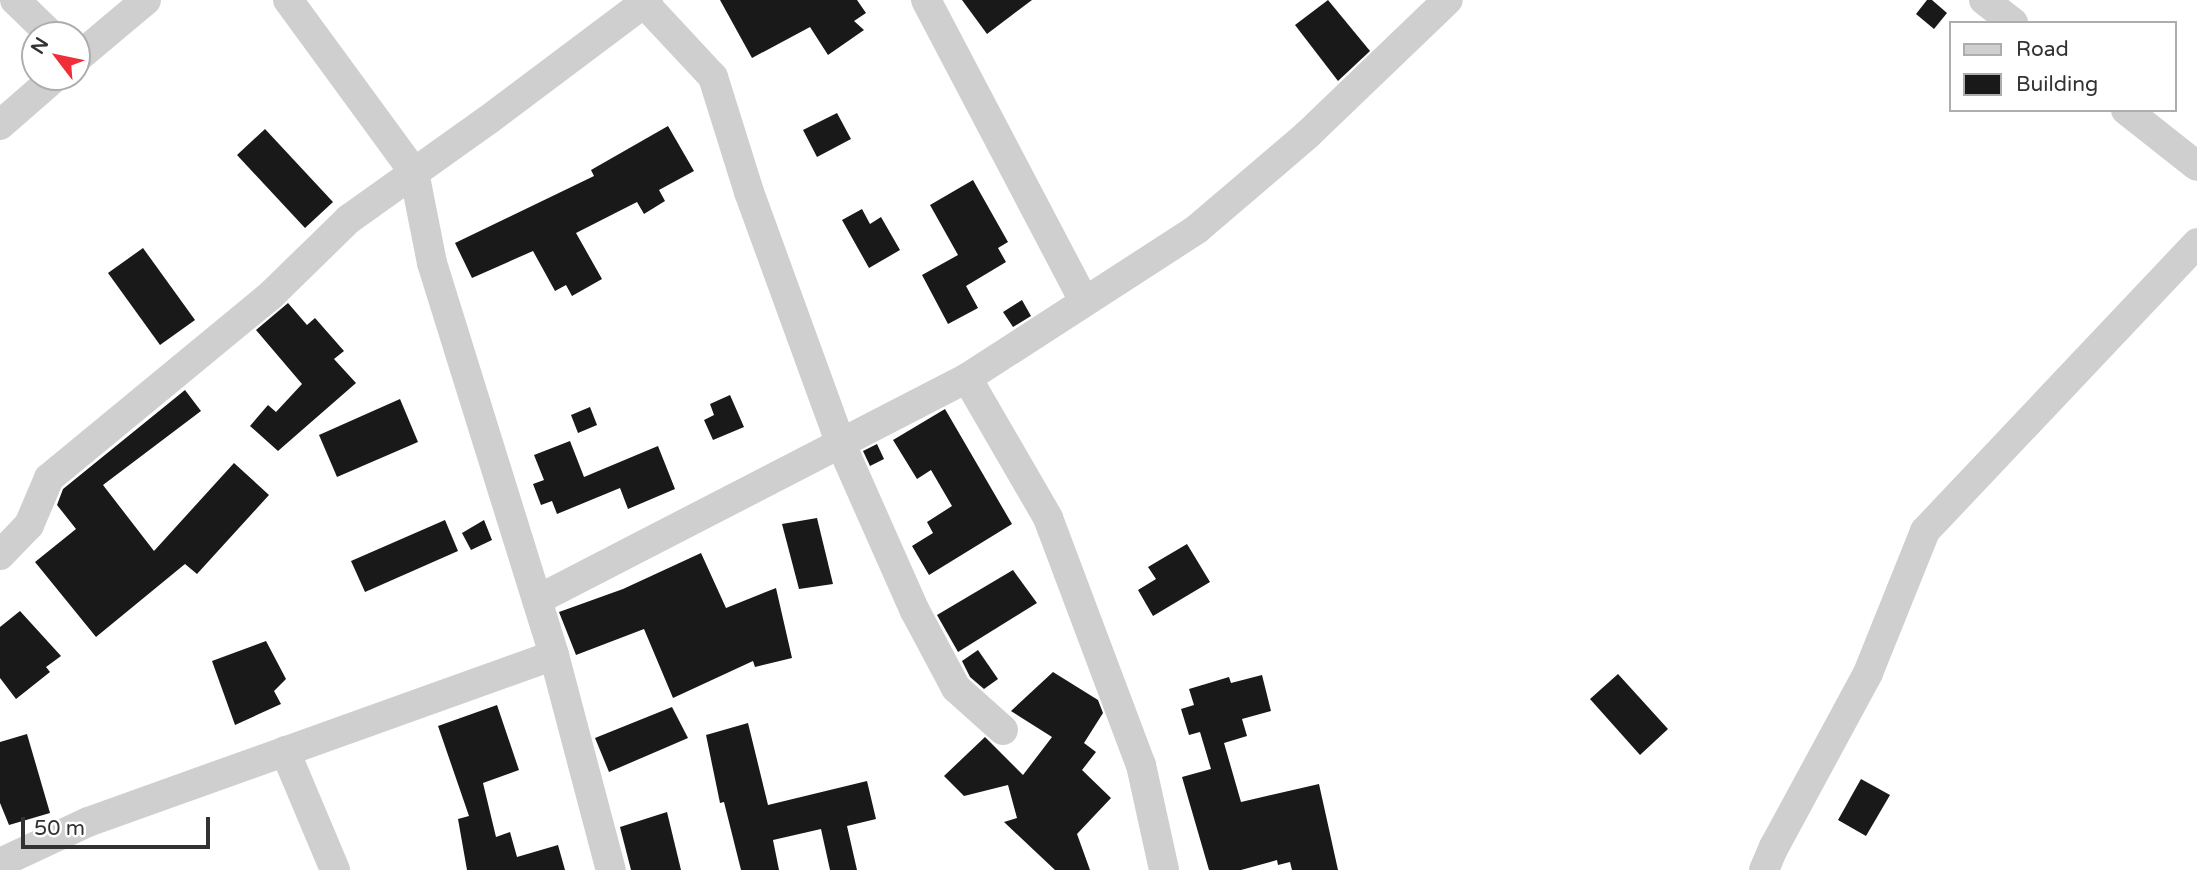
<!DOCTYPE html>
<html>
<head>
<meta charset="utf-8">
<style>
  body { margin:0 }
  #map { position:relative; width:2197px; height:870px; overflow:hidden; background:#fff; font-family:"Varela Round",sans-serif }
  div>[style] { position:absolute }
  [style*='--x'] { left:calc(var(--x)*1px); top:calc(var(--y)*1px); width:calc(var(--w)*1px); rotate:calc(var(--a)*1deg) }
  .building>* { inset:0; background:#191919 }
  .street>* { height:30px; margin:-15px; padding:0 15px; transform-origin:15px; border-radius:15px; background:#cfcfcf }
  span { translate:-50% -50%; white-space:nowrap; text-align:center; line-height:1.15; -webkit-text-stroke:7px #fff; paint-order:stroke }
  .legend { position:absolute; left:1949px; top:21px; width:228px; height:91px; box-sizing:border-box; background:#fff; border:2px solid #adadad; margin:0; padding:9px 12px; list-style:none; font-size:21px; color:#323232 }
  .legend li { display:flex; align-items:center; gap:14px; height:35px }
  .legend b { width:35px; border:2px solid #adadad }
  .north { position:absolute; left:21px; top:21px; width:70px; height:70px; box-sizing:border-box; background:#fff; border:2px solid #adadad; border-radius:50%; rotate:302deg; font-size:19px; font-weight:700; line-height:28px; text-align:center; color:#323232 }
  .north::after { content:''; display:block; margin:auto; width:24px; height:32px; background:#f02e39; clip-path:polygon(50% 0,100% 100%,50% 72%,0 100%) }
  .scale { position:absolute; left:21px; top:817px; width:189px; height:32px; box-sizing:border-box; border:4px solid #323232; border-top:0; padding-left:9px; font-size:21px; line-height:24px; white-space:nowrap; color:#323232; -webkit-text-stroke:5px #fff; paint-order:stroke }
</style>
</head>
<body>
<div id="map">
  <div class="building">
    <i style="clip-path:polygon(720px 0,857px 0,866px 13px,854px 21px,864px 30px,828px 55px,810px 27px,752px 58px)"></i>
    <i style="clip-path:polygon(962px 0,1032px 0,987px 34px)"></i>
    <i style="clip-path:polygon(1328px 0,1370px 51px,1338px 81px,1295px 25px)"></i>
    <i style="clip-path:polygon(1927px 0,1932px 0,1947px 13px,1934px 29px,1916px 14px)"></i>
    <i style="clip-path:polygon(837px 113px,851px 139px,817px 157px,803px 130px)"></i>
    <i style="clip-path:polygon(668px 126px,694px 171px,659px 190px,665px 201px,644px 214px,637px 202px,576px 233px,602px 279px,572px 296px,566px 285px,555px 291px,533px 251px,472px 278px,455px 243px,594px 176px,591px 170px)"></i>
    <i style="clip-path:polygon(265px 129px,333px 202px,305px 228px,237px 155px)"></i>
    <i style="clip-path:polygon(973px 180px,1008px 242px,998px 248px,1006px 262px,966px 286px,978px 308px,948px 324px,922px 275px,958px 255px,930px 205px)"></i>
    <i style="clip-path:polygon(862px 209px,870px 224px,881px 217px,900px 250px,869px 268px,842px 220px)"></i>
    <i style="clip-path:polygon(143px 248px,195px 320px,160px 345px,108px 273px)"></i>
    <i style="clip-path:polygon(1022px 300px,1031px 316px,1013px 327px,1003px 312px)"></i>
    <i style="clip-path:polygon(288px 303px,307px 325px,315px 318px,344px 351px,334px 359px,356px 383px,278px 451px,250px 426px,268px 405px,276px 412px,302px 384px,256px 330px)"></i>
    <i style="clip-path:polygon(185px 390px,201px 411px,103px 485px,154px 551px,234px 463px,269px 495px,197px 574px,185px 564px,96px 637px,35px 562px,76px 529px,57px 505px,63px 489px)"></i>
    <i style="clip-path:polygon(730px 395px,744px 427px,713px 440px,704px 420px,714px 415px,710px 404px)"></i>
    <i style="clip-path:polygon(400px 399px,418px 442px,337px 477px,319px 435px)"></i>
    <i style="clip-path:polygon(590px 407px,597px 425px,578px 433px,571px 415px)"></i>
    <i style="clip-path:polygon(945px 409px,1012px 524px,929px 575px,912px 546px,933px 533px,927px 522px,952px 506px,931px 470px,917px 479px,893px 440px)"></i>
    <i style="clip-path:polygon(570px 441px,584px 477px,658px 446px,675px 489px,628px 509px,620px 488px,557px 514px,552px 501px,541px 505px,533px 484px,544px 480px,534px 455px)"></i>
    <i style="clip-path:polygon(877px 444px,884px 459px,870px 466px,863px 451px)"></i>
    <i style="clip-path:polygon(817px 518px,833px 584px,799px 589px,782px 524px)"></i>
    <i style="clip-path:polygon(445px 520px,458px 551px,365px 592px,351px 561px)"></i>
    <i style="clip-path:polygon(484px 520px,492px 540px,471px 550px,462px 533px)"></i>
    <i style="clip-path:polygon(1187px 544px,1210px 582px,1153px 616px,1138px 590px,1156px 579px,1148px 567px)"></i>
    <i style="clip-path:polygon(701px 553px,726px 608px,776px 588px,792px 658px,755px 667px,753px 661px,673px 698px,644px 629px,576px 655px,559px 612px,623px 589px)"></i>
    <i style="clip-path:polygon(1013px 570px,1037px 603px,958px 652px,937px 615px)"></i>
    <i style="clip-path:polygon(20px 611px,61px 656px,46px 667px,50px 672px,16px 699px,0 678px,0 627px)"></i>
    <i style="clip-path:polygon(266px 641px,286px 679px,274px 691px,281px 704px,235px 725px,212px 661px)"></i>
    <i style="clip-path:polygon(978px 650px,998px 679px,984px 689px,970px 677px,962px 661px)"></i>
    <i style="clip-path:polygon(1053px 672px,1098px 700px,1103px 713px,1084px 743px,1096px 752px,1082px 770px,1111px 798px,1077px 834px,1090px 870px,1055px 870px,1004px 822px,1017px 818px,1008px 785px,964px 796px,944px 776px,985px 737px,1023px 775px,1052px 737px,1011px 711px)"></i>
    <i style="clip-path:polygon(1618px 674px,1668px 729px,1640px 755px,1590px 699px)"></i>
    <i style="clip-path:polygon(1262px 675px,1271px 711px,1242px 719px,1247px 736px,1224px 743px,1241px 802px,1319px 784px,1338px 870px,1292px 870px,1290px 862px,1278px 865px,1277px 860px,1241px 870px,1209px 870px,1182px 777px,1211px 769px,1200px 732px,1189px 735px,1181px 709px,1194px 705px,1189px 689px,1229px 677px,1231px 683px)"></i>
    <i style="clip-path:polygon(497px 705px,519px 770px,483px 783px,496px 837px,510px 832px,517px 857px,558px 845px,565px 870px,467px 870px,458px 819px,469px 816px,438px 726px)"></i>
    <i style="clip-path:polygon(672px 707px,688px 738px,609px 772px,595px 738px)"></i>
    <i style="clip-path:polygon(748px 723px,768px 805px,867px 781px,876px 819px,847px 826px,857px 870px,830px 870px,821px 829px,773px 840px,779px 870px,741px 870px,724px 802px,720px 803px,706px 735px)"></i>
    <i style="clip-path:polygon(27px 734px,50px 813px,9px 825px,0 803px,0 742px)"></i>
    <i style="clip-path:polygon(1861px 779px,1890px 795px,1866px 836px,1838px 820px)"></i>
    <i style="clip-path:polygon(667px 812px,681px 870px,631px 870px,620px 827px)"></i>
  </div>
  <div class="street">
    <i style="--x:15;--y:0;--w:50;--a:44.2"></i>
    <i style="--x:288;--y:0;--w:213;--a:53.8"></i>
    <i style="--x:414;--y:172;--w:93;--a:78.8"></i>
    <i style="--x:432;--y:263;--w:411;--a:72.7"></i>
    <i style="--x:554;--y:655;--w:222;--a:75.2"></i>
    <i style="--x:926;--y:0;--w:340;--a:62.3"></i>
    <i style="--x:1984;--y:0;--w:37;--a:38"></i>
    <i style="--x:644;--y:3;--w:101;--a:47"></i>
    <i style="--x:713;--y:77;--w:121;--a:72.6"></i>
    <i style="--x:749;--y:192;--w:266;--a:70"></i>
    <i style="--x:840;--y:442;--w:185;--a:66.1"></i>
    <i style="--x:915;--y:611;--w:87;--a:62"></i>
    <i style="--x:956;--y:688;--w:63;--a:41.8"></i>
    <i style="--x:77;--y:58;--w:90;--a:-40"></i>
    <i style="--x:2126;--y:110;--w:90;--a:38.3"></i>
    <i style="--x:0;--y:125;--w:73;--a:-41.1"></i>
    <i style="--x:967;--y:378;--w:162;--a:59.9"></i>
    <i style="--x:1048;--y:518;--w:264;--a:69.4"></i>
    <i style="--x:1141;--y:765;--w:107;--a:77.6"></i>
    <i style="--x:0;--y:555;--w:42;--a:-46"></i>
    <i style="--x:29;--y:525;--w:51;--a:-66.9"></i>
    <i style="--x:49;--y:478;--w:288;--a:-39.5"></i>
    <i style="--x:271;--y:295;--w:109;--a:-44.3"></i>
    <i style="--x:349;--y:219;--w:171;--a:-35.5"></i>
    <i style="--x:488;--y:120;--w:200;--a:-36.9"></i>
    <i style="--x:537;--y:600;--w:484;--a:-27.3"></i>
    <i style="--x:967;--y:378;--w:274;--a:-32.9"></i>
    <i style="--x:1197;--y:229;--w:145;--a:-40.5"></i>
    <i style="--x:1307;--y:135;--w:195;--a:-43.8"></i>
    <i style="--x:285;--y:751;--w:129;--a:67.2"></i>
    <i style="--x:0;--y:863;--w:97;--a:-25"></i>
    <i style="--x:88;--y:822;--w:495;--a:-19.7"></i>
    <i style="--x:1764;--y:870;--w:25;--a:-67"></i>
    <i style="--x:1774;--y:847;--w:198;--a:-61.6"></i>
    <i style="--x:1868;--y:673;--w:153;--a:-68.1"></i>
    <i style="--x:1925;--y:531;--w:396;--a:-46.6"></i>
  </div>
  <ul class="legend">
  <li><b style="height:9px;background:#cfcfcf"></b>Road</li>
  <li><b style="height:19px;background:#191919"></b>Building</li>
  </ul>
  <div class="north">N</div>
  <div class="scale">50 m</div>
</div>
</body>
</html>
